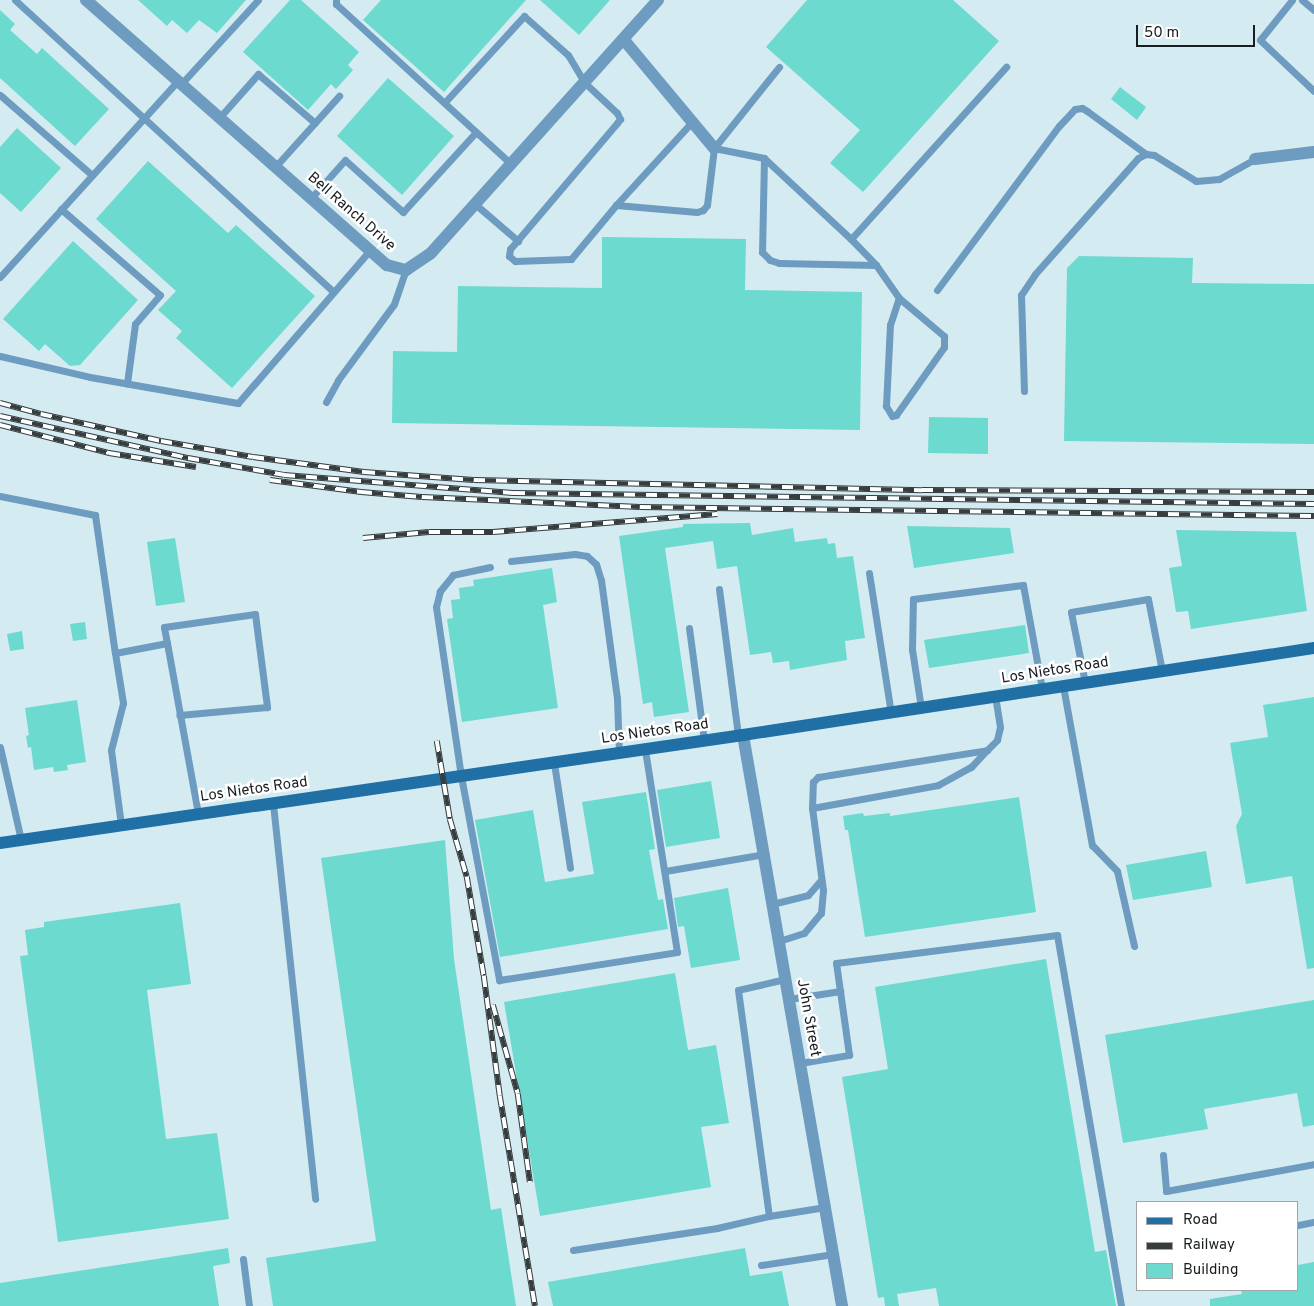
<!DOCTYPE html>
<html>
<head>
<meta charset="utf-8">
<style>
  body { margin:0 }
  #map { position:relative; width:1314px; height:1306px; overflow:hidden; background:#e8f7fa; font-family:Overpass,sans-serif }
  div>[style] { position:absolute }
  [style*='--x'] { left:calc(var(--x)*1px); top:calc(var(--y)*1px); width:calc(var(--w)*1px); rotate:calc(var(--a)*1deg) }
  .built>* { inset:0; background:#d4ebf1 }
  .building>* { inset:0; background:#6cdace }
  .service>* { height:7px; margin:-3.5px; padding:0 3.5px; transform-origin:3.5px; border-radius:3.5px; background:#6e9cc0 }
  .minor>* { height:12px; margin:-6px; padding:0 6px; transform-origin:6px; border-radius:6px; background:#6e9cc0 }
  .tertiary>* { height:12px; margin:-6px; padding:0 6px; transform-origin:6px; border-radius:6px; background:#6e9cc0 }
  .secondary>* { height:12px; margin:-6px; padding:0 6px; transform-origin:6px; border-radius:6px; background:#2070a5 }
  .rail>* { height:5.5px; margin-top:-2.75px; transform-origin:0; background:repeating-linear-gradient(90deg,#fff 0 11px,#363d3f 0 22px); box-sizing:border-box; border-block:1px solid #363d3f }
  span { translate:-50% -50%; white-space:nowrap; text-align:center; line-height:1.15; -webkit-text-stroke:5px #fff; paint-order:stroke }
  .street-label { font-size:15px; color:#181d1f }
  .legend { position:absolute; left:1136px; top:1201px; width:162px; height:90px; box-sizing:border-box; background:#fff; border:1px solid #a3a5a5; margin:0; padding:6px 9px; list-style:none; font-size:15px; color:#181d1f }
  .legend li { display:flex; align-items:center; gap:10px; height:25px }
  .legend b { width:25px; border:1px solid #a3a5a5 }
  .scale { position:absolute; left:1136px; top:25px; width:119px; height:22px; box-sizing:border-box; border:2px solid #181d1f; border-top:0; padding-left:6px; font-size:15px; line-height:18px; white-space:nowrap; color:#181d1f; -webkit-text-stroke:4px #fff; paint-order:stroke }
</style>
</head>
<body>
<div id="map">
  <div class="built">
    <i style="clip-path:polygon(evenodd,0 0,1314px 0,1314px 1306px,0 1306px,0 0,1138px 1202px,1298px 1202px,1298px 1290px,1138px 1290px,1138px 1202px)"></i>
  </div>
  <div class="building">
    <i style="clip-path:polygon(138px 0,246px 0,217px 33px,199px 20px,187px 33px,172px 20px,167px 26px)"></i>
    <i style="clip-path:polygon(290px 0,301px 0,359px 52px,348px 65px,353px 70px,336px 89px,331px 84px,308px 110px,243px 52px)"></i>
    <i style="clip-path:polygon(381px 0,526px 0,444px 92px,363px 20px)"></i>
    <i style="clip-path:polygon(540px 0,610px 0,579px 35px)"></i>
    <i style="clip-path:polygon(807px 0,953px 0,999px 41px,863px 192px,830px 163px,860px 130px,766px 47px)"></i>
    <i style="clip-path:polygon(0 10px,15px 24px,10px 30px,37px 54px,42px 48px,109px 109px,75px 146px,0 78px)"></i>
    <i style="clip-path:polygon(388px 78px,454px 136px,402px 195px,337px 136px)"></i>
    <i style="clip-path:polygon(1120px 87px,1146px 107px,1137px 120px,1111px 99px)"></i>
    <i style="clip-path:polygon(17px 128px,61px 168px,21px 212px,0 193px,0 147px)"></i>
    <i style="clip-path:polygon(148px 161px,228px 233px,236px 225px,315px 296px,232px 388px,176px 338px,182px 331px,158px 310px,176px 291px,96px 219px)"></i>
    <i style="clip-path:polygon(602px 237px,746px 239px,745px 290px,862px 292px,860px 430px,392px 423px,393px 351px,457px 352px,458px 286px,602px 288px)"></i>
    <i style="clip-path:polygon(73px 241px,138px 300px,80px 365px,70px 366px,45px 344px,39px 351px,3px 319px)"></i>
    <i style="clip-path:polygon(1079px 256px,1193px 258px,1192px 283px,1314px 284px,1314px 444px,1064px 441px,1067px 268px)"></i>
    <i style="clip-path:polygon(929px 417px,988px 418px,988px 454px,928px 453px)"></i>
    <i style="clip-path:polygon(750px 523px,752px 535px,793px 528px,795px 542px,827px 538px,828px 544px,835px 543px,837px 558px,853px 556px,865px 638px,845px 641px,847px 660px,790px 670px,789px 661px,773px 663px,771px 652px,750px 655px,737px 566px,717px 569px,713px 541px,665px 548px,689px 712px,654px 717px,652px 702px,643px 704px,619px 536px,683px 527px,683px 524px)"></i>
    <i style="clip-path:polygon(907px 526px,1010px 528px,1014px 553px,914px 568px)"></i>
    <i style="clip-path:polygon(1176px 530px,1296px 532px,1307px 611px,1191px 629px,1188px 611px,1176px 612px,1169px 568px,1182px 566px)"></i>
    <i style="clip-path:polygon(175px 538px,185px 602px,156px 606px,147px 542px)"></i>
    <i style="clip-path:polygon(552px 568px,557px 602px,543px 605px,558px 708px,462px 722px,447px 619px,453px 618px,451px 600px,460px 599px,459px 588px,474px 586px,473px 580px)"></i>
    <i style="clip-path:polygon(85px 622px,87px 639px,73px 641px,70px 624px)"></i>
    <i style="clip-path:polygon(1025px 625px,1029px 653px,929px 668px,924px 640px)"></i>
    <i style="clip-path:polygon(22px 631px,24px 649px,10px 651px,7px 634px)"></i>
    <i style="clip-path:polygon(1314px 697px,1314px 968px,1307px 969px,1292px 876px,1246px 884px,1236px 826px,1242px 814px,1230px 743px,1268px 737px,1263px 705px)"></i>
    <i style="clip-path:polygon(77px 700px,86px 762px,67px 765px,68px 770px,54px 772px,53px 767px,34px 770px,31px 747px,28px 748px,26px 736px,29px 735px,25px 708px)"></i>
    <i style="clip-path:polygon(711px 781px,720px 838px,666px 847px,657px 790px)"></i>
    <i style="clip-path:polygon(646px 792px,655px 849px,649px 850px,658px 900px,663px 899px,668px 929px,500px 957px,475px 820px,533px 810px,545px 882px,594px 874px,582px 802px)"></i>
    <i style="clip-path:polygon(1019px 797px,1036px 912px,865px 937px,848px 830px,845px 830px,843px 816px,863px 813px,864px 816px,890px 813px,890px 816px)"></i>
    <i style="clip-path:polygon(445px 840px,454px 959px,491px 1210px,501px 1208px,516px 1306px,273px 1306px,266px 1258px,376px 1241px,321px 858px)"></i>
    <i style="clip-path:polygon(1206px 851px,1212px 887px,1133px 900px,1126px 865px)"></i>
    <i style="clip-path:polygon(728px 888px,740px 960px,691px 968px,684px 926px,678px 927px,674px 898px)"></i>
    <i style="clip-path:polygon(180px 903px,191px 984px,147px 990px,166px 1139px,217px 1133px,229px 1219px,58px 1242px,20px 956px,28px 955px,25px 930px,44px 927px,44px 922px)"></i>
    <i style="clip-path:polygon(1046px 959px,1095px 1252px,1106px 1250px,1116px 1306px,939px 1306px,936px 1288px,897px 1294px,899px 1306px,885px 1306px,884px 1297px,878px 1298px,842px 1077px,888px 1069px,875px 987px)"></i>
    <i style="clip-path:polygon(675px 973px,688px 1050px,716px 1045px,729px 1123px,701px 1127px,711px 1187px,540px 1216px,504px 1002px)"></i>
    <i style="clip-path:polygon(1314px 1000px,1314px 1125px,1303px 1127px,1297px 1093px,1204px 1109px,1208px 1129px,1123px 1143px,1105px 1035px)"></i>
    <i style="clip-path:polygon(228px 1248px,230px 1263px,213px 1266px,219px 1306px,0 1306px,0 1283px)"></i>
    <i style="clip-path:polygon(745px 1248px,750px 1276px,782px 1271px,789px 1306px,553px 1306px,548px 1282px)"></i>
    <i style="clip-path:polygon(1314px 1262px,1314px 1306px,1210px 1306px,1210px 1299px,1242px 1294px,1241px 1290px,1298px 1290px,1298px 1265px)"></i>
  </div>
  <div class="service">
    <i style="--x:15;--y:0;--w:432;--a:42.5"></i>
    <i style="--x:336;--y:0;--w:4;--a:90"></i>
    <i style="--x:336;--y:4;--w:237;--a:42.4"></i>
    <i style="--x:1292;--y:0;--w:51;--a:128.7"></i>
    <i style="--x:1260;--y:40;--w:74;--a:43.4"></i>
    <i style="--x:1302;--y:0;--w:16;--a:40"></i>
    <i style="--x:181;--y:84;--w:114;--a:-47.5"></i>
    <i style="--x:0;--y:95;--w:122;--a:41"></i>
    <i style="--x:445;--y:102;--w:117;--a:-47.4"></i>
    <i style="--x:524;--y:16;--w:59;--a:41.6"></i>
    <i style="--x:568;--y:55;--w:33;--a:59"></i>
    <i style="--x:585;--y:83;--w:44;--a:43.2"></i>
    <i style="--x:617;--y:113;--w:7;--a:63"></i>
    <i style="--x:620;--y:119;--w:5;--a:127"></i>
    <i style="--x:617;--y:123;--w:165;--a:130.3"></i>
    <i style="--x:510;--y:249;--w:7;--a:98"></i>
    <i style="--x:509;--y:256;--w:8;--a:40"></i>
    <i style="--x:515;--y:261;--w:56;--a:-2"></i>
    <i style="--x:571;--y:259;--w:70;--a:-50.2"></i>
    <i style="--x:616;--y:205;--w:81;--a:4.9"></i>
    <i style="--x:697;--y:212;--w:6;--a:-18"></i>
    <i style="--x:703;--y:210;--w:6;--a:-51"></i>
    <i style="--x:707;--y:205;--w:57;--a:-83"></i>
    <i style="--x:714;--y:148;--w:104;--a:-51.3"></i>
    <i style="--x:219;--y:118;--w:59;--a:-48.4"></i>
    <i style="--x:258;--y:74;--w:75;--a:40.7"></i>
    <i style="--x:714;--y:148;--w:51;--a:11.3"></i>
    <i style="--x:764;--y:158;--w:119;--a:43"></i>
    <i style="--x:851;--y:239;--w:36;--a:46"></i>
    <i style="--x:876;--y:265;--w:40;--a:55.1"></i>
    <i style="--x:899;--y:298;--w:59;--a:40.2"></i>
    <i style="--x:944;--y:336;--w:11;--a:90"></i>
    <i style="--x:944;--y:347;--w:83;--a:125.2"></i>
    <i style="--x:896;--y:415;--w:4;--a:166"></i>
    <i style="--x:892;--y:416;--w:12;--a:-121"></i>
    <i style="--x:886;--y:406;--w:81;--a:-87.2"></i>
    <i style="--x:890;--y:325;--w:28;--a:-72"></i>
    <i style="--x:764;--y:158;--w:94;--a:91.2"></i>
    <i style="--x:762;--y:252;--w:11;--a:45"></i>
    <i style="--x:770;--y:260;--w:9;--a:18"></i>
    <i style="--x:779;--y:263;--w:97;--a:1.2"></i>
    <i style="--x:275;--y:167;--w:96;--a:-48"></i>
    <i style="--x:311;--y:198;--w:51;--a:-48.2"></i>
    <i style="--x:345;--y:160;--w:78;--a:41.9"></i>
    <i style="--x:403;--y:212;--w:108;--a:-47.6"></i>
    <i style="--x:475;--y:204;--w:57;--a:40.7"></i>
    <i style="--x:616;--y:205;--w:111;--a:-47.6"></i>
    <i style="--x:61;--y:209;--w:131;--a:41"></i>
    <i style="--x:160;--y:295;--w:38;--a:131"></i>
    <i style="--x:135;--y:324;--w:60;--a:97.7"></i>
    <i style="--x:851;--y:239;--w:232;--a:-48"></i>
    <i style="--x:0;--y:277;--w:265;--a:-47.8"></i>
    <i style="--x:937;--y:290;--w:204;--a:-53.4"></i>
    <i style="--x:1059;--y:126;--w:23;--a:-47"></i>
    <i style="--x:1075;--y:109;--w:7;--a:-8"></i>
    <i style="--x:1082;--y:108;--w:6;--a:31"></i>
    <i style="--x:1087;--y:111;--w:73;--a:36.1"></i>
    <i style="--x:0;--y:356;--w:92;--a:13.1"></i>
    <i style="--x:90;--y:377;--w:150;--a:10"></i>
    <i style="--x:238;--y:403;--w:202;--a:-49.2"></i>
    <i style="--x:1024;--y:391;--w:96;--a:-91.8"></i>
    <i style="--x:1021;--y:295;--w:25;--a:-56"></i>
    <i style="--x:1035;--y:274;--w:155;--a:-48.4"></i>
    <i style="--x:1138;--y:158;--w:9;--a:-27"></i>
    <i style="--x:1146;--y:154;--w:8;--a:7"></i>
    <i style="--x:1154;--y:155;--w:49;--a:31.8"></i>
    <i style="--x:1196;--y:181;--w:23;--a:-5"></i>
    <i style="--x:1219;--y:179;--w:41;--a:-29.1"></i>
    <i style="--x:326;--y:402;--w:25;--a:-61"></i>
    <i style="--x:338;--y:380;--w:94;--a:-53.6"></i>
    <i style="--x:394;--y:304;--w:36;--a:-71"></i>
    <i style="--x:0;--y:496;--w:97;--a:11.3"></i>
    <i style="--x:95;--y:515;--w:139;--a:81.8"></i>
    <i style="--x:115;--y:653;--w:53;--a:-10.9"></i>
    <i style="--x:167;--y:643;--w:174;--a:79.7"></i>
    <i style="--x:511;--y:561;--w:64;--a:-6.2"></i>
    <i style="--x:575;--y:554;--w:12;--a:9"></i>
    <i style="--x:587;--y:556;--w:12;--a:42"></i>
    <i style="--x:596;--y:564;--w:17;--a:73"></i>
    <i style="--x:601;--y:580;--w:120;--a:82.3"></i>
    <i style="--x:617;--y:699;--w:54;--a:87.9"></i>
    <i style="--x:490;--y:567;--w:38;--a:168"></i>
    <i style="--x:453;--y:575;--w:21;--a:129"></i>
    <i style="--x:440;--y:591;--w:16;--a:104"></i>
    <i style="--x:436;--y:607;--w:171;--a:81.6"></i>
    <i style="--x:461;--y:776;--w:208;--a:79.4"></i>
    <i style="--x:499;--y:980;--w:180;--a:-8.9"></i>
    <i style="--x:677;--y:952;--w:205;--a:-99"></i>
    <i style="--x:869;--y:573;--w:142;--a:81.1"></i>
    <i style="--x:719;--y:589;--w:148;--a:82.6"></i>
    <i style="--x:689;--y:628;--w:114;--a:82.4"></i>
    <i style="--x:167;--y:643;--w:16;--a:-101"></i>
    <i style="--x:164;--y:627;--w:92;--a:-8.1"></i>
    <i style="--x:255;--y:614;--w:94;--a:82.6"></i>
    <i style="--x:267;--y:707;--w:88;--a:174.8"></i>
    <i style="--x:115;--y:653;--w:51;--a:80.9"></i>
    <i style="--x:123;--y:703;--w:49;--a:104.3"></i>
    <i style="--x:111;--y:750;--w:76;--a:82.4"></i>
    <i style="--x:1085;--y:683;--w:72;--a:-101.2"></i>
    <i style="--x:1071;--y:612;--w:78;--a:-9.6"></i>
    <i style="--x:1148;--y:599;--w:73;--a:79"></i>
    <i style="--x:1063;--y:686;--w:162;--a:79.7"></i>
    <i style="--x:1092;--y:845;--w:36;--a:46"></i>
    <i style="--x:1117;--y:871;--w:77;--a:77.2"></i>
    <i style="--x:921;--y:708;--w:60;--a:-98.7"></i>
    <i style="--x:912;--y:649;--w:50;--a:-88.9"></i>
    <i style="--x:913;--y:599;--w:111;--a:-7.3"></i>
    <i style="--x:1023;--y:585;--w:106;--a:79.6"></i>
    <i style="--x:0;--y:747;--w:95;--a:77.3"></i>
    <i style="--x:554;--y:763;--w:106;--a:81.3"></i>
    <i style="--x:273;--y:804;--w:397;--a:83.9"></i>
    <i style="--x:812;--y:808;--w:128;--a:-10.3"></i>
    <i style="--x:938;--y:785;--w:38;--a:-29"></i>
    <i style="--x:971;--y:767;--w:23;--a:-47"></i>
    <i style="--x:665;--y:871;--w:100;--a:-9.7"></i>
    <i style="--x:772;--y:904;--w:37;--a:-14"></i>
    <i style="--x:808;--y:895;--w:20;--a:-49"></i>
    <i style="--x:779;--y:941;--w:26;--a:-18"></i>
    <i style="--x:804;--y:933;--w:26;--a:-50"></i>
    <i style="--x:821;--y:913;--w:23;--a:-85"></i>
    <i style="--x:823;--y:890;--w:83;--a:-97.6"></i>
    <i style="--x:812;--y:808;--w:26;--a:-88"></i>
    <i style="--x:813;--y:782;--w:7;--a:-45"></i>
    <i style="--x:818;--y:777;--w:12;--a:-9"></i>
    <i style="--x:830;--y:775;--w:159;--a:-9"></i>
    <i style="--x:987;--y:750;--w:14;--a:-45"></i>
    <i style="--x:997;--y:740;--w:13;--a:-77"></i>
    <i style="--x:1000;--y:727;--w:31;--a:-99"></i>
    <i style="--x:785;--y:979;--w:48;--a:166.8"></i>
    <i style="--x:738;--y:990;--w:228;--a:82.2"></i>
    <i style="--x:769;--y:1216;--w:57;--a:-9.1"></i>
    <i style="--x:789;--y:999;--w:52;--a:-8.9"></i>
    <i style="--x:800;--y:1063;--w:50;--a:-9.3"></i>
    <i style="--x:849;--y:1055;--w:93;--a:-98"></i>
    <i style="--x:836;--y:963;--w:223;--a:-7.2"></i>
    <i style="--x:1057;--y:935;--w:376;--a:80.2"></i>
    <i style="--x:1163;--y:1155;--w:36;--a:85"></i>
    <i style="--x:1166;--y:1191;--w:150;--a:-10.3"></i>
    <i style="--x:1298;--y:1225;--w:16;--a:-11"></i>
    <i style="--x:573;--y:1250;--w:146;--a:-8.7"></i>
    <i style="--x:717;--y:1228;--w:53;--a:-13"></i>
    <i style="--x:243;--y:1259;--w:47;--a:82.7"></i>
    <i style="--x:761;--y:1265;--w:73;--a:-8.7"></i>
  </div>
  <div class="minor">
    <i style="--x:86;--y:0;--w:401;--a:41.4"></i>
    <i style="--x:387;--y:265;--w:20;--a:15"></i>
    <i style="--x:406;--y:270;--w:30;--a:-34"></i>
    <i style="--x:431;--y:253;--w:340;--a:-48.1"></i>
    <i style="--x:624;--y:40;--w:141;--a:50.2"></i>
    <i style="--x:1255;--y:159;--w:59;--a:-6.8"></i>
  </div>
  <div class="tertiary">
    <i style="--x:743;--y:735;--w:580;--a:80.16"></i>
  </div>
  <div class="secondary">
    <i style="--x:0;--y:843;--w:751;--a:-8.27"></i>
    <i style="--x:743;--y:735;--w:578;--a:-8.66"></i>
  </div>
  <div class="rail">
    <i style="--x:0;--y:403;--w:42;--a:15"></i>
    <i style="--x:41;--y:414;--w:123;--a:12.7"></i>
    <i style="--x:161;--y:441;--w:93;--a:9.9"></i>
    <i style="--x:253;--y:457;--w:112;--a:7.7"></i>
    <i style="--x:364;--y:472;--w:110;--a:4.2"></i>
    <i style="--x:474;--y:480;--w:448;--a:1.3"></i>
    <i style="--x:922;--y:490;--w:392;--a:0.3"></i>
    <i style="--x:0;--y:416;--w:193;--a:12.6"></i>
    <i style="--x:188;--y:458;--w:97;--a:10"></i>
    <i style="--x:284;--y:475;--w:231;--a:4.5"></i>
    <i style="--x:514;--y:493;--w:800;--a:0.79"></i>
    <i style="--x:0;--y:425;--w:113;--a:14.4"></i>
    <i style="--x:109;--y:453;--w:88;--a:9.1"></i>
    <i style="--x:270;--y:480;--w:92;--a:7.5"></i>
    <i style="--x:361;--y:492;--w:61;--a:4.7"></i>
    <i style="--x:422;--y:497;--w:218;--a:2.6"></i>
    <i style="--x:640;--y:507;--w:674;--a:0.77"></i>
    <i style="--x:363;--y:538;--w:66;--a:-5.2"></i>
    <i style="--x:429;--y:532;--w:64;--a:0"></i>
    <i style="--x:493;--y:532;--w:225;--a:-4.6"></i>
    <i style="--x:437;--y:741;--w:79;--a:80.5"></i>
    <i style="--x:450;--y:819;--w:60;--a:73.7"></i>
    <i style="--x:467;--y:877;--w:100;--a:80.3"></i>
    <i style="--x:484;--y:976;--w:121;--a:82.4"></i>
    <i style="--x:500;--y:1096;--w:213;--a:80.5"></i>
    <i style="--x:493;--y:1005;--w:92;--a:74.3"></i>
    <i style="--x:518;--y:1094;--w:89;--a:82.2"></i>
  </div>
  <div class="street-label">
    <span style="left:351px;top:212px;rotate:41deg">Bell Ranch Drive</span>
    <span style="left:1055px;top:671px;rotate:-9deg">Los Nietos Road</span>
    <span style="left:655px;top:732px;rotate:-8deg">Los Nietos Road</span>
    <span style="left:254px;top:790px;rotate:-8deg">Los Nietos Road</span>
    <span style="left:808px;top:1018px;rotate:80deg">John Street</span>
  </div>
  <ul class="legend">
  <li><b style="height:6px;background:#2070a5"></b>Road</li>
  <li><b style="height:6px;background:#363d3f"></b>Railway</li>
  <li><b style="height:14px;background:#6cdace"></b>Building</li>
  </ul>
  <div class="scale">50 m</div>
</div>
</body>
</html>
